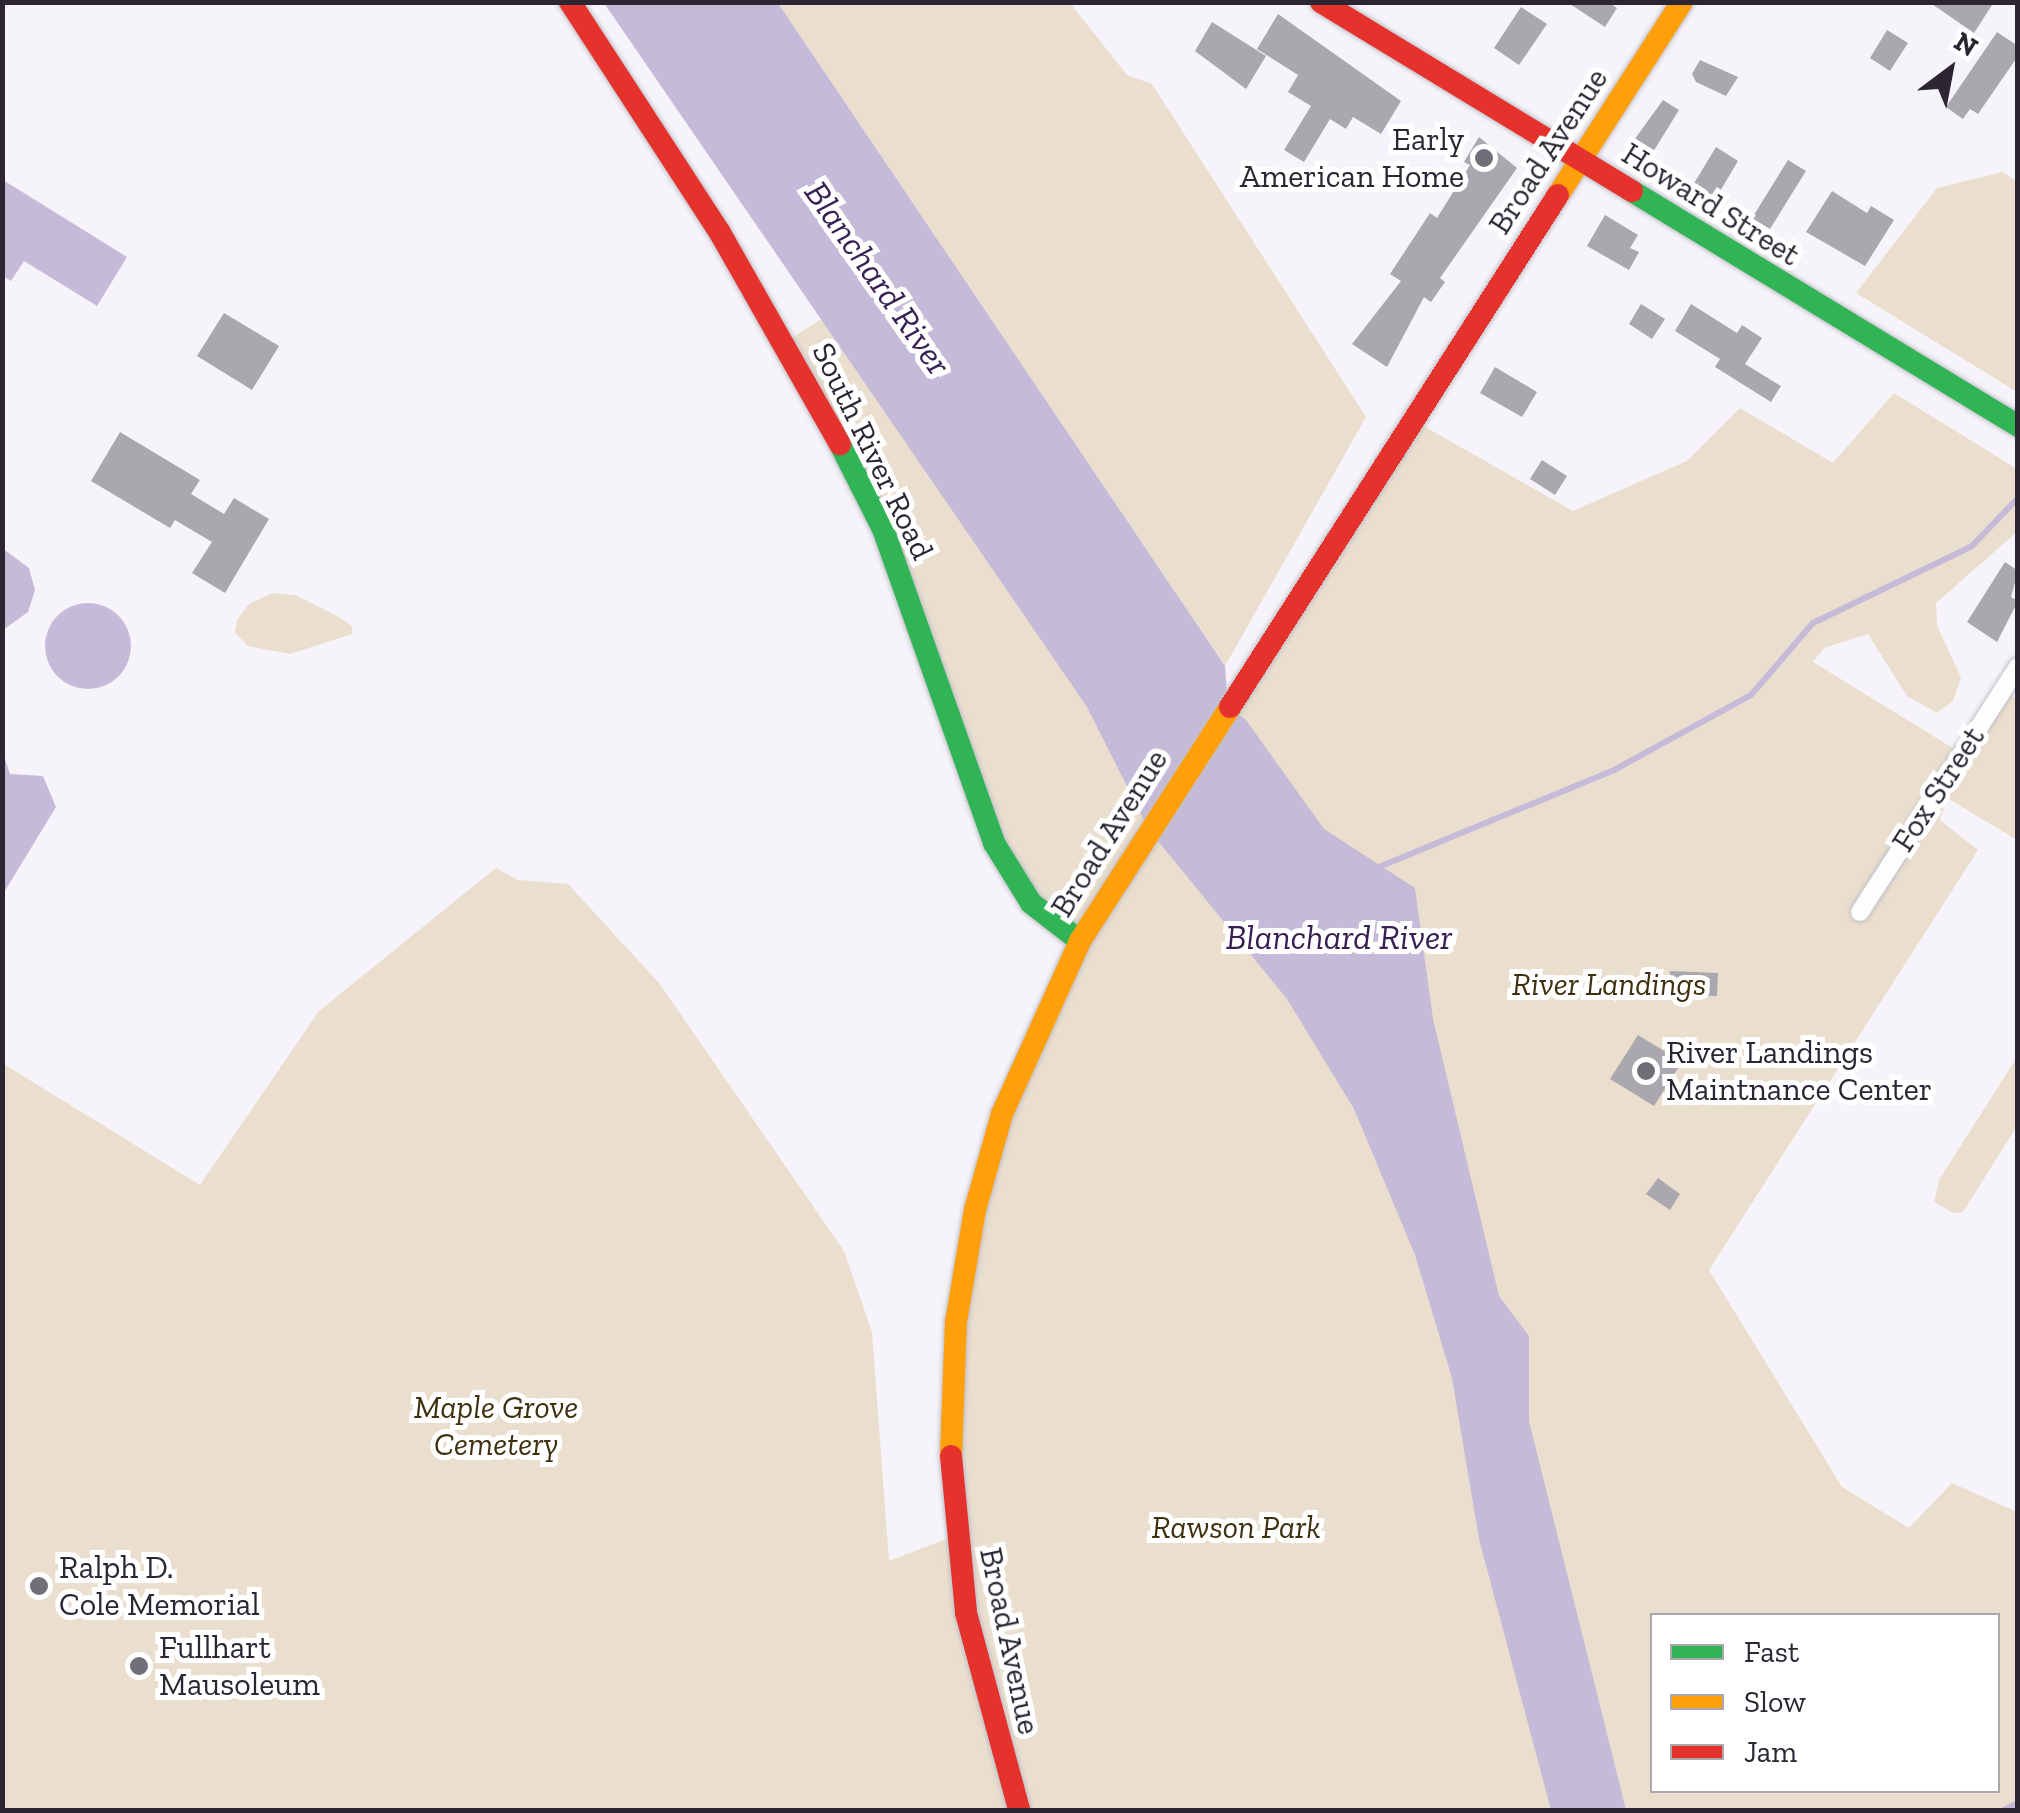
<!DOCTYPE html>
<html>
<head>
<meta charset="utf-8">
<style>
  body { margin:0 }
  #map { position:relative; width:2020px; height:1813px; overflow:hidden; background:#f6f4fa; font-family:"Zilla Slab",serif }
  div>[style] { position:absolute }
  [style*='--x'] { left:calc(var(--x)*1px); top:calc(var(--y)*1px); width:calc(var(--w)*1px); rotate:calc(var(--a)*1deg) }
  .green>* { inset:0; background:#eadfce }
  .water>* { inset:0; background:#c5bbd8 }
  .round { border-radius:50% }
  .stream>* { height:6px; margin:-3px; padding:0 3px; transform-origin:3px; border-radius:3px; background:#c5bbd8 }
  .building>* { inset:0; background:#aaa7af }
  .roads { filter:drop-shadow(0 0 2px #c1bec6) drop-shadow(0 0 2px #c1bec6) }
  .street>* { height:18px; margin:-9px; padding:0 9px; transform-origin:9px; border-radius:9px; background:#fefdfe }
  .fast>* { height:22px; margin:-11px; padding:0 11px; transform-origin:11px; border-radius:11px; background:#30b455 }
  .slow>* { height:22px; margin:-11px; padding:0 11px; transform-origin:11px; border-radius:11px; background:#ff9f0a }
  .jam>* { height:22px; margin:-11px; padding:0 11px; transform-origin:11px; border-radius:11px; background:#e5322d }
  .dots>* { width:28px; height:28px; translate:-50% -50%; box-sizing:border-box; border:5px solid #fff; border-radius:50% }
  span { translate:-50% -50%; white-space:nowrap; text-align:center; line-height:1.15; -webkit-text-stroke:10px #fff; paint-order:stroke }
  .poi-label { font-size:32px; color:#2b2632 }
  .right { translate:-100% -50%; text-align:right }
  .left { translate:0 -50%; text-align:left }
  .street-label { font-size:32px; color:#2b2632 }
  .park-label { font-size:32px; color:#3f300f; font-style:italic }
  .water-label { font-size:35px; color:#372153; font-style:italic }
  .frame { position:absolute; inset:0; border:5px solid #2b2632; pointer-events:none }
  .legend { position:absolute; left:1650px; top:1613px; width:350px; height:180px; box-sizing:border-box; background:#fff; border:2px solid #aaa8ad; margin:0; padding:12px 18px; list-style:none; font-size:30px; color:#2b2632 }
  .legend li { display:flex; align-items:center; gap:20px; height:50px }
  .legend b { width:50px; border:2px solid #aaa8ad }
  .north { position:absolute; left:1900px; top:20px; width:100px; height:100px; -webkit-text-stroke:8px #fff; paint-order:stroke; rotate:32deg; font-size:28px; font-weight:700; line-height:40px; text-align:center; color:#2b2632 }
  .north::after { content:''; display:block; margin:auto; width:35px; height:45px; background:#2b2632; clip-path:polygon(50% 0,100% 100%,50% 72%,0 100%) }
</style>
</head>
<body>
<div id="map">
  <div class="green">
    <i style="clip-path:polygon(778px 3px,1070px 3px,1127px 75px,1152px 84px,1366px 417px,1225px 666px)"></i>
    <i style="clip-path:polygon(2002px 172px,2017px 181px,2017px 392px,1856px 293px,1937px 188px)"></i>
    <i style="clip-path:polygon(evenodd,879px 284px,1204px 743px,1413px 420px,1573px 511px,1687px 461px,1740px 408px,1833px 463px,1894px 393px,2017px 469px,2017px 532px,1936px 603px,1937px 625px,1961px 678px,1953px 701px,1937px 713px,1907px 696px,1868px 634px,1824px 648px,1813px 662px,1961px 753px,2003px 689px,2017px 699px,2017px 840px,1947px 798px,1940px 820px,1978px 850px,1709px 1270px,1842px 1487px,1909px 1528px,1952px 1483px,2017px 1512px,2017px 1810px,3px 1810px,2px 1063px,200px 1185px,319px 1011px,496px 868px,518px 880px,568px 884px,659px 983px,844px 1251px,872px 1332px,889px 1561px,954px 1536px,956px 1322px,989px 1155px,1080px 941px,994px 843px,883px 529px,783px 343px,879px 284px,1652px 1616px,1998px 1616px,1998px 1790px,1652px 1790px,1652px 1616px)"></i>
    <i style="clip-path:polygon(273px 593px,295px 595px,335px 615px,352px 626px,352px 634px,290px 654px,248px 646px,235px 633px,237px 620px,249px 604px)"></i>
    <i style="clip-path:polygon(2017px 1057px,2017px 1126px,1963px 1212px,1953px 1213px,1934px 1202px,1939px 1180px)"></i>
  </div>
  <div class="water">
    <i style="clip-path:polygon(604px 3px,778px 3px,1225px 666px,1228px 706px,1246px 720px,1324px 829px,1415px 888px,1433px 1019px,1499px 1296px,1529px 1336px,1529px 1421px,1626px 1810px,1551px 1810px,1479px 1539px,1452px 1378px,1415px 1255px,1354px 1109px,1287px 999px,1149px 830px,1087px 707px)"></i>
    <i style="clip-path:polygon(3px 180px,127px 257px,97px 306px,24px 261px,11px 281px,3px 276px)"></i>
    <i style="clip-path:polygon(2px 548px,29px 568px,35px 590px,28px 612px,3px 630px)"></i>
    <i class="round" style="left:45px;top:603px;width:86px;height:86px"></i>
    <i style="clip-path:polygon(3px 753px,10px 774px,43px 776px,56px 807px,3px 894px)"></i>
  </div>
  <div class="stream">
    <i style="--x:1374;--y:869;--w:260;--a:-22.4"></i>
    <i style="--x:1614;--y:770;--w:156;--a:-28.7"></i>
    <i style="--x:1751;--y:695;--w:95;--a:-49.3"></i>
    <i style="--x:1813;--y:623;--w:177;--a:-25.8"></i>
    <i style="--x:1972;--y:546;--w:66;--a:-46.2"></i>
    <i style="--x:2004;--y:1810;--w:16;--a:-27"></i>
  </div>
  <div class="building">
    <i style="clip-path:polygon(1567px 2px,1608px 2px,1617px 8px,1605px 27px)"></i>
    <i style="clip-path:polygon(1929px 2px,1994px 2px,1974px 33px)"></i>
    <i style="clip-path:polygon(1521px 7px,1547px 24px,1519px 65px,1494px 48px)"></i>
    <i style="clip-path:polygon(1278px 14px,1401px 101px,1381px 134px,1353px 117px,1346px 129px,1330px 119px,1304px 162px,1284px 150px,1311px 106px,1288px 92px,1298px 75px,1257px 49px)"></i>
    <i style="clip-path:polygon(1212px 22px,1266px 56px,1246px 89px,1195px 51px)"></i>
    <i style="clip-path:polygon(1887px 30px,1908px 43px,1890px 71px,1870px 58px)"></i>
    <i style="clip-path:polygon(1997px 32px,2018px 46px,2018px 56px,1978px 114px,1970px 109px,1963px 119px,1946px 107px)"></i>
    <i style="clip-path:polygon(1700px 60px,1738px 77px,1726px 96px,1696px 82px,1692px 74px)"></i>
    <i style="clip-path:polygon(1663px 100px,1679px 110px,1645px 165px,1624px 154px)"></i>
    <i style="clip-path:polygon(1479px 137px,1517px 168px,1440px 278px,1445px 282px,1431px 302px,1424px 297px,1387px 367px,1352px 344px,1401px 281px,1390px 274px,1430px 213px,1437px 218px,1470px 165px,1464px 162px)"></i>
    <i style="clip-path:polygon(1716px 147px,1738px 161px,1716px 198px,1693px 185px)"></i>
    <i style="clip-path:polygon(1788px 160px,1806px 171px,1770px 229px,1752px 218px)"></i>
    <i style="clip-path:polygon(1832px 191px,1867px 213px,1871px 206px,1894px 220px,1865px 266px,1806px 232px)"></i>
    <i style="clip-path:polygon(1605px 215px,1638px 235px,1630px 248px,1639px 252px,1629px 270px,1587px 246px)"></i>
    <i style="clip-path:polygon(1641px 304px,1665px 319px,1652px 339px,1629px 324px)"></i>
    <i style="clip-path:polygon(1691px 304px,1737px 333px,1742px 325px,1762px 338px,1745px 364px,1781px 386px,1771px 402px,1715px 367px,1720px 359px,1675px 331px)"></i>
    <i style="clip-path:polygon(224px 313px,279px 346px,252px 390px,197px 356px)"></i>
    <i style="clip-path:polygon(1495px 367px,1537px 392px,1522px 417px,1480px 393px)"></i>
    <i style="clip-path:polygon(120px 432px,200px 480px,191px 494px,224px 514px,234px 498px,269px 519px,225px 593px,192px 573px,212px 542px,175px 520px,170px 528px,91px 481px)"></i>
    <i style="clip-path:polygon(1542px 460px,1567px 476px,1555px 495px,1530px 479px)"></i>
    <i style="clip-path:polygon(2005px 562px,2018px 571px,2011px 597px,2018px 601px,1997px 642px,1967px 622px)"></i>
    <i style="clip-path:polygon(1670px 971px,1718px 973px,1717px 996px,1669px 994px)"></i>
    <i style="clip-path:polygon(1638px 1035px,1682px 1062px,1654px 1106px,1610px 1079px)"></i>
    <i style="clip-path:polygon(1658px 1178px,1680px 1194px,1670px 1210px,1646px 1194px)"></i>
  </div>
  <div class="roads">
    <div class="street">
      <i style="--x:1860;--y:912;--w:292;--a:-57.2"></i>
    </div>
    <div class="fast">
      <i style="--x:1632;--y:191;--w:452;--a:31.3"></i>
      <i style="--x:840;--y:444;--w:95;--a:63.2"></i>
      <i style="--x:883;--y:529;--w:333;--a:70.5"></i>
      <i style="--x:994;--y:843;--w:70;--a:58.3"></i>
      <i style="--x:1031;--y:903;--w:62;--a:37.8"></i>
    </div>
    <div class="slow">
      <i style="--x:1558;--y:195;--w:229;--a:-57.3"></i>
      <i style="--x:951;--y:1456;--w:134;--a:-87.9"></i>
      <i style="--x:956;--y:1322;--w:114;--a:-80.4"></i>
      <i style="--x:975;--y:1210;--w:100;--a:-74.3"></i>
      <i style="--x:1002;--y:1114;--w:190;--a:-65.7"></i>
      <i style="--x:1080;--y:941;--w:278;--a:-57.3"></i>
    </div>
    <div class="jam">
      <i style="--x:570;--y:2;--w:275;--a:57"></i>
      <i style="--x:720;--y:233;--w:243;--a:60.4"></i>
      <i style="--x:1321;--y:2;--w:364;--a:31.3"></i>
      <i style="--x:1230;--y:707;--w:608;--a:-57.36"></i>
      <i style="--x:951;--y:1456;--w:158;--a:84.5"></i>
      <i style="--x:966;--y:1613;--w:204;--a:74.9"></i>
    </div>
  </div>
  <div class="dots">
    <i style="left:1484px;top:158px;background:#726e78"></i>
    <i style="left:1646px;top:1071px;background:#726e78"></i>
    <i style="left:39px;top:1586px;background:#726e78"></i>
    <i style="left:139px;top:1666px;background:#726e78"></i>
  </div>
  <div class="poi-label">
    <span class="right" style="left:1464px;top:158px">Early<br>American Home</span>
    <span class="left" style="left:1666px;top:1071px">River Landings<br>Maintnance Center</span>
    <span class="left" style="left:59px;top:1586px">Ralph D.<br>Cole Memorial</span>
    <span class="left" style="left:159px;top:1666px">Fullhart<br>Mausoleum</span>
  </div>
  <div class="street-label">
    <span style="left:1548px;top:151px;rotate:-57deg">Broad Avenue</span>
    <span style="left:1711px;top:204px;rotate:32deg">Howard Street</span>
    <span style="left:873px;top:451px;rotate:64deg">South River Road</span>
    <span style="left:1938px;top:789px;rotate:-57deg">Fox Street</span>
    <span style="left:1109px;top:833px;rotate:-58deg">Broad Avenue</span>
    <span style="left:1010px;top:1641px;rotate:78deg">Broad Avenue</span>
  </div>
  <div class="park-label">
    <span style="left:1609px;top:984px">River Landings</span>
    <span style="left:496px;top:1426px">Maple Grove<br>Cemetery</span>
    <span style="left:1236px;top:1527px">Rawson Park</span>
  </div>
  <div class="water-label">
    <span style="left:878px;top:278px;rotate:55deg">Blanchard River</span>
    <span style="left:1339px;top:937px">Blanchard River</span>
  </div>
  <div class="frame"></div>
  <ul class="legend">
  <li><b style="height:12px;background:#30b455"></b>Fast</li>
  <li><b style="height:12px;background:#ff9f0a"></b>Slow</li>
  <li><b style="height:12px;background:#e5322d"></b>Jam</li>
  </ul>
  <div class="north">N</div>
</div>
</body>
</html>
